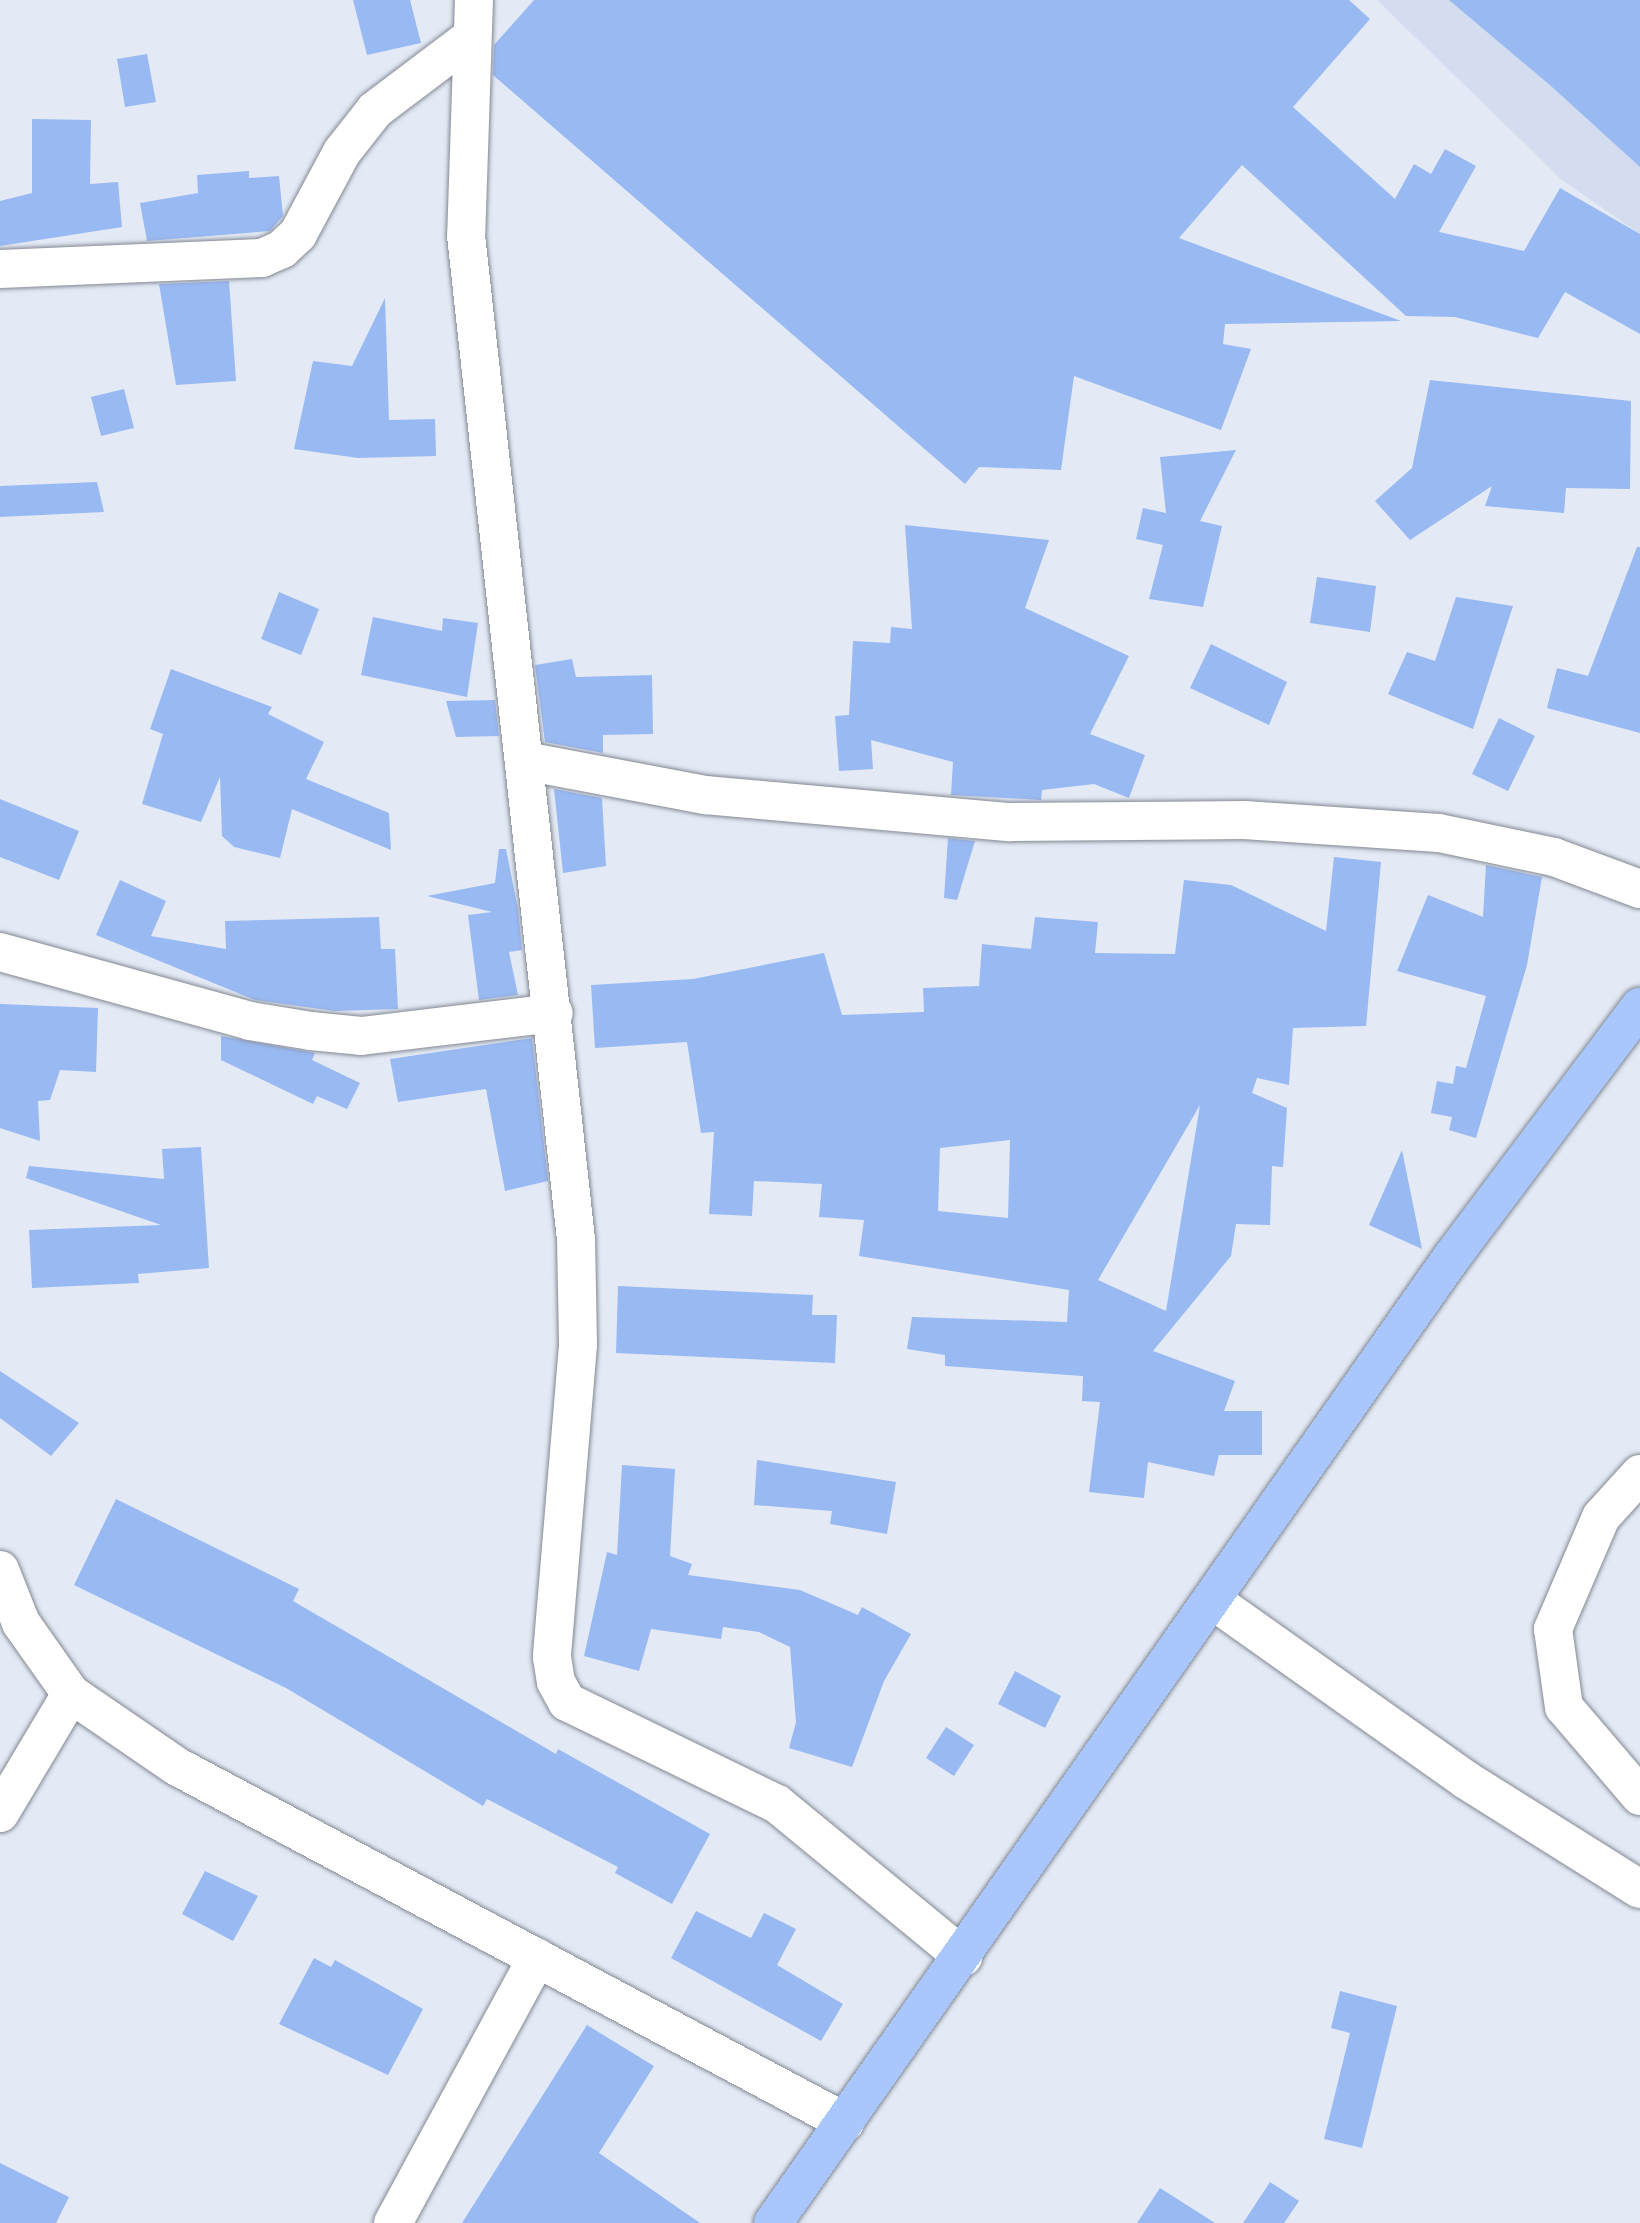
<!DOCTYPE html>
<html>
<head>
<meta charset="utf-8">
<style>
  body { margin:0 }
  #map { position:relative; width:1640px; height:2223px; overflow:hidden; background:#e3eaf5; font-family:"PT Sans",sans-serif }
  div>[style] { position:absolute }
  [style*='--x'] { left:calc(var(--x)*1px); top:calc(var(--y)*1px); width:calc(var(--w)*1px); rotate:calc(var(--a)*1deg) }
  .built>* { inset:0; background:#d3ddef }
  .building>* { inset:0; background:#99b9f3 }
  .roads { filter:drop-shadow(0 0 2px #838892) drop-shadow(0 0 2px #838892) }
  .minor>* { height:38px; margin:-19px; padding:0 19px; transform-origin:19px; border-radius:19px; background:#fff }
  .major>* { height:38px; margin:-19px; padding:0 19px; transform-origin:19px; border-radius:19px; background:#a9c7fd }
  span { translate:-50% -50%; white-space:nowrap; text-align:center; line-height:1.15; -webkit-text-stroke:5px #f3f7fe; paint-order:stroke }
</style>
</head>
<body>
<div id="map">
  <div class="built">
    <i style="clip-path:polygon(1377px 0,1640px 0,1640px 234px,1562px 180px)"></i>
  </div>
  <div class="building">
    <i style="clip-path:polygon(353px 0,410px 0,421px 43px,367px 55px)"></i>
    <i style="clip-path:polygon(534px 0,1349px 0,1370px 19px,1293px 107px,1395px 199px,1414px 164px,1431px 174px,1445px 149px,1476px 166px,1439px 232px,1524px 251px,1560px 188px,1640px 234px,1640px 334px,1565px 292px,1538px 338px,1455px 317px,1406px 316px,1242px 165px,1179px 238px,1401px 321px,1225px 324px,1223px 344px,1251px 349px,1221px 430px,1074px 376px,1061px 470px,979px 467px,965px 484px,493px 75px,494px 45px)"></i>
    <i style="clip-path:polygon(1449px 0,1640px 0,1640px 167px,1551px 86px)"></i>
    <i style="clip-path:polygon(147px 54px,156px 102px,125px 107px,117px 59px)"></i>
    <i style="clip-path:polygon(32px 119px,91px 120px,90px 184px,118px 182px,122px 227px,0 246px,0 201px,32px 193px)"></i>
    <i style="clip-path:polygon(249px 171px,249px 178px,279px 176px,283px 216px,270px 231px,147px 241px,140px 203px,198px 193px,197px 175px)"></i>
    <i style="clip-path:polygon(229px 281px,236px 381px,176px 385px,159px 284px)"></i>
    <i style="clip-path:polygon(385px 298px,389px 420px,435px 419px,436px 456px,358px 458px,294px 449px,313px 361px,352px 366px)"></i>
    <i style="clip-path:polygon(1430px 380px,1631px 401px,1630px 489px,1566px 488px,1564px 513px,1485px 506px,1492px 486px,1410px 540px,1375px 501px,1412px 468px)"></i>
    <i style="clip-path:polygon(124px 389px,134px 428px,101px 436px,91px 397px)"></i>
    <i style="clip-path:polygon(1236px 450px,1200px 521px,1222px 526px,1203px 607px,1149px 599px,1163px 545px,1136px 539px,1143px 508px,1166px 513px,1160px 457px)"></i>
    <i style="clip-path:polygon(97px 482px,104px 512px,0 517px,0 486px)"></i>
    <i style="clip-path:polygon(905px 525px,1049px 540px,1025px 608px,1129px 656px,1090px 734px,1145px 755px,1129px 798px,1094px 784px,1042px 790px,1041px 800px,951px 795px,953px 762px,871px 740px,873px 769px,839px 771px,835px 716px,849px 715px,853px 641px,890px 643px,891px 627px,912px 629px)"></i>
    <i style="clip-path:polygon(1637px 547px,1640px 547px,1640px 733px,1547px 708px,1557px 668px,1588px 676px)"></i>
    <i style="clip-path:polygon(1317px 577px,1376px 586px,1370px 632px,1310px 623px)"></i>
    <i style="clip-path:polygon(279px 592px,319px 609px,301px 655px,261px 639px)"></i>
    <i style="clip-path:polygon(1456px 597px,1513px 606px,1473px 729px,1388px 694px,1407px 652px,1435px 661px)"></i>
    <i style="clip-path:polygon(373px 617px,442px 631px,443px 618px,478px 623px,467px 697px,361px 675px)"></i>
    <i style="clip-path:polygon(1211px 644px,1287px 682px,1269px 725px,1190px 688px)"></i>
    <i style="clip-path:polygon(572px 659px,576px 677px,652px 675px,653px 734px,603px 735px,603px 753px,545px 742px,535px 665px)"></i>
    <i style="clip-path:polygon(171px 669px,272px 707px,268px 714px,324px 742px,306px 779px,389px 813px,391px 850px,292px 809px,280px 858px,234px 847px,222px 836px,220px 777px,201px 822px,142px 804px,163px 734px,150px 729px)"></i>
    <i style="clip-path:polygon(495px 700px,499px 736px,456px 737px,446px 701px)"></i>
    <i style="clip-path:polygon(1499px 718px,1535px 736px,1508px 791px,1472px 774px)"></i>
    <i style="clip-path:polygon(554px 789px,602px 798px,606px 866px,563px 873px)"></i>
    <i style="clip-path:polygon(0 799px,79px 831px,59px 880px,0 857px)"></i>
    <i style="clip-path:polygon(948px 838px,975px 841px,957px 900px,944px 898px)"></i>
    <i style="clip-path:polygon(499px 849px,506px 849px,518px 909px,522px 950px,509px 952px,518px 995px,479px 1000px,468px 915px,492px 912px,427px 896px,495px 883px)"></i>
    <i style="clip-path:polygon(evenodd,1334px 857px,1381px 862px,1366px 1026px,1293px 1028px,1289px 1085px,1257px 1078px,1252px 1093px,1287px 1108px,1283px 1167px,1272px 1166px,1270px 1225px,1236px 1224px,1231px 1256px,1153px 1351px,1235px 1381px,1224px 1411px,1262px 1411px,1262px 1455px,1219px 1455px,1214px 1476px,1148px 1462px,1144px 1498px,1089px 1492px,1100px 1402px,1082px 1401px,1083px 1376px,945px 1366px,945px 1355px,907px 1349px,912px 1317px,1067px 1322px,1069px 1290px,859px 1256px,864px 1220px,819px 1217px,822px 1184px,754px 1181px,752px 1216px,709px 1214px,714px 1132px,701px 1133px,687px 1042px,595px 1048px,591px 985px,693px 979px,824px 953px,842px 1015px,924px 1012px,923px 988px,979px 986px,982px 944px,1031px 949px,1035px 917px,1098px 922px,1095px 953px,1175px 954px,1184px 880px,1231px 885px,1326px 931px,1334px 857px,1200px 1105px,1166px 1311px,1098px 1280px,1200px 1105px,1334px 857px,1010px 1140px,1008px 1218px,938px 1211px,940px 1148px,1010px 1140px)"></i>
    <i style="clip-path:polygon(1486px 865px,1542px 877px,1527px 965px,1476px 1138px,1449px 1130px,1452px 1117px,1431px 1113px,1437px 1081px,1453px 1084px,1456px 1066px,1466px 1068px,1486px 996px,1397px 971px,1428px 895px,1483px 917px)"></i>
    <i style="clip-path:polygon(120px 880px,166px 901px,151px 936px,226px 949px,225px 921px,379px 917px,381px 949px,395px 949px,398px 1009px,335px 1011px,255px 1000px,96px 935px)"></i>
    <i style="clip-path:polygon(0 1004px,98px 1008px,96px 1072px,60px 1070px,50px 1100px,38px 1101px,40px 1141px,0 1128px)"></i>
    <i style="clip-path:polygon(221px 1036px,315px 1053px,312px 1060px,360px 1083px,347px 1109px,317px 1096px,313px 1104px,221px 1060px)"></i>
    <i style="clip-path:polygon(532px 1038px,548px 1181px,505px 1191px,486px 1089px,398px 1102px,390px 1059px)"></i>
    <i style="clip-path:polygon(201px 1147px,209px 1268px,138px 1274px,139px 1283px,32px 1288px,29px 1230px,161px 1225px,26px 1178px,29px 1166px,164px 1179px,162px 1149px)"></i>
    <i style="clip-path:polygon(1402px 1150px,1422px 1249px,1369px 1225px)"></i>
    <i style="clip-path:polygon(618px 1286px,813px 1295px,812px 1315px,837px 1315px,835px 1363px,616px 1353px)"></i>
    <i style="clip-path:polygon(0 1371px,79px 1423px,51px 1456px,0 1418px)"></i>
    <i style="clip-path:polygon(757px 1460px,896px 1482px,887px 1534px,830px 1524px,832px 1511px,754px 1505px)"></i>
    <i style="clip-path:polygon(622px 1465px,675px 1469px,670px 1556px,692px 1564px,688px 1575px,800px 1590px,858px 1615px,862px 1607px,911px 1634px,884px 1681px,852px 1767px,789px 1748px,796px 1722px,790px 1647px,759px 1632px,723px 1627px,721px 1639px,651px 1629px,639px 1671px,584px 1656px,607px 1552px,617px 1555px)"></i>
    <i style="clip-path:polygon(116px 1499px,299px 1589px,293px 1601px,556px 1754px,558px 1749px,710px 1834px,672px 1904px,615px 1873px,618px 1867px,487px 1799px,483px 1806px,286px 1688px,74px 1585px)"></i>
    <i style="clip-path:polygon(1015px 1671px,1061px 1696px,1045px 1728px,998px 1704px)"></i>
    <i style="clip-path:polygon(946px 1727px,974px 1745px,954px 1776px,926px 1758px)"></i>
    <i style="clip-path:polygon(205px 1871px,258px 1896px,233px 1941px,182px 1914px)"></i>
    <i style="clip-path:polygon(696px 1911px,751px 1938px,764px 1913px,796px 1929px,777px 1965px,843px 2004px,821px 2041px,671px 1958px)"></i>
    <i style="clip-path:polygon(314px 1958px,331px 1967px,335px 1960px,423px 2009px,388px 2075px,279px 2024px)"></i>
    <i style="clip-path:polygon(1340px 1991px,1397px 2006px,1362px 2148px,1324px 2139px,1350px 2033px,1331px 2028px)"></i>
    <i style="clip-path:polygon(587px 2025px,654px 2066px,599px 2153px,700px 2223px,462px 2223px)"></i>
    <i style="clip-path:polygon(0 2163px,69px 2197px,56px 2223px,0 2223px)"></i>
    <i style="clip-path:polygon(1270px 2182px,1299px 2201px,1284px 2223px,1243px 2223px)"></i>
    <i style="clip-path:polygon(1160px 2188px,1215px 2223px,1137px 2223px)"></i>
  </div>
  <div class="roads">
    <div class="minor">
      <i style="--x:474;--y:0;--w:235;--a:91.9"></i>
      <i style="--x:466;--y:235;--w:1010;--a:83.75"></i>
      <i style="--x:576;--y:1239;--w:106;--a:88.9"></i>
      <i style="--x:578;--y:1345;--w:313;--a:94.8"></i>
      <i style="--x:552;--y:1657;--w:25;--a:81"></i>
      <i style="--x:556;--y:1682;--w:23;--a:61"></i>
      <i style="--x:567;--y:1702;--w:233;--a:25.9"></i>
      <i style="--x:777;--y:1804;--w:241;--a:39.4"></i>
      <i style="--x:0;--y:269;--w:262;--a:-2.4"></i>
      <i style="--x:262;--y:258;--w:22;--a:-24"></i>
      <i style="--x:282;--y:249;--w:22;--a:-43"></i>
      <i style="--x:298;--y:234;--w:93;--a:-61.8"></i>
      <i style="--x:342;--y:152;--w:53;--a:-51.8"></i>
      <i style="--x:375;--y:110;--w:118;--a:-37.1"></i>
      <i style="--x:525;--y:761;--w:183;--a:10.7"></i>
      <i style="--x:705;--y:795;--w:306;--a:5.1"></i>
      <i style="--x:1010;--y:822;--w:234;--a:-0.5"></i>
      <i style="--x:1244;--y:820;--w:195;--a:3.8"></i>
      <i style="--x:1439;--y:833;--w:117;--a:11.8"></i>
      <i style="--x:1554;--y:857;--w:92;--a:20.4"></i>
      <i style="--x:0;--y:952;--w:259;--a:15.4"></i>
      <i style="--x:250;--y:1021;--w:62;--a:9.3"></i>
      <i style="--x:311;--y:1031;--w:50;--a:5.7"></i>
      <i style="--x:361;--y:1036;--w:194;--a:-6.8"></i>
      <i style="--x:1640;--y:1474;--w:58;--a:132.2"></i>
      <i style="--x:1601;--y:1517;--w:122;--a:113.2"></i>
      <i style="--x:1553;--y:1629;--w:79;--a:82"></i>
      <i style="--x:1564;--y:1707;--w:117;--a:49.5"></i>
      <i style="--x:0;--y:1570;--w:57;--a:68.4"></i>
      <i style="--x:21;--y:1623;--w:87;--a:54.8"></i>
      <i style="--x:71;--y:1694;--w:127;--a:34.4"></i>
      <i style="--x:176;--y:1766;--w:758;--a:28.02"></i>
      <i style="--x:1212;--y:1600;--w:311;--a:35.3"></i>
      <i style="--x:1466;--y:1780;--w:205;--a:32.1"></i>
      <i style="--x:0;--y:1813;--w:139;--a:-59.2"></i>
      <i style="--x:393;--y:2223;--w:302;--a:-61.5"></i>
    </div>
    <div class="major">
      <i style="--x:773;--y:2223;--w:1181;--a:-54.9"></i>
      <i style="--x:1452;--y:1257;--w:313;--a:-53.1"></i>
    </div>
  </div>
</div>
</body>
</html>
